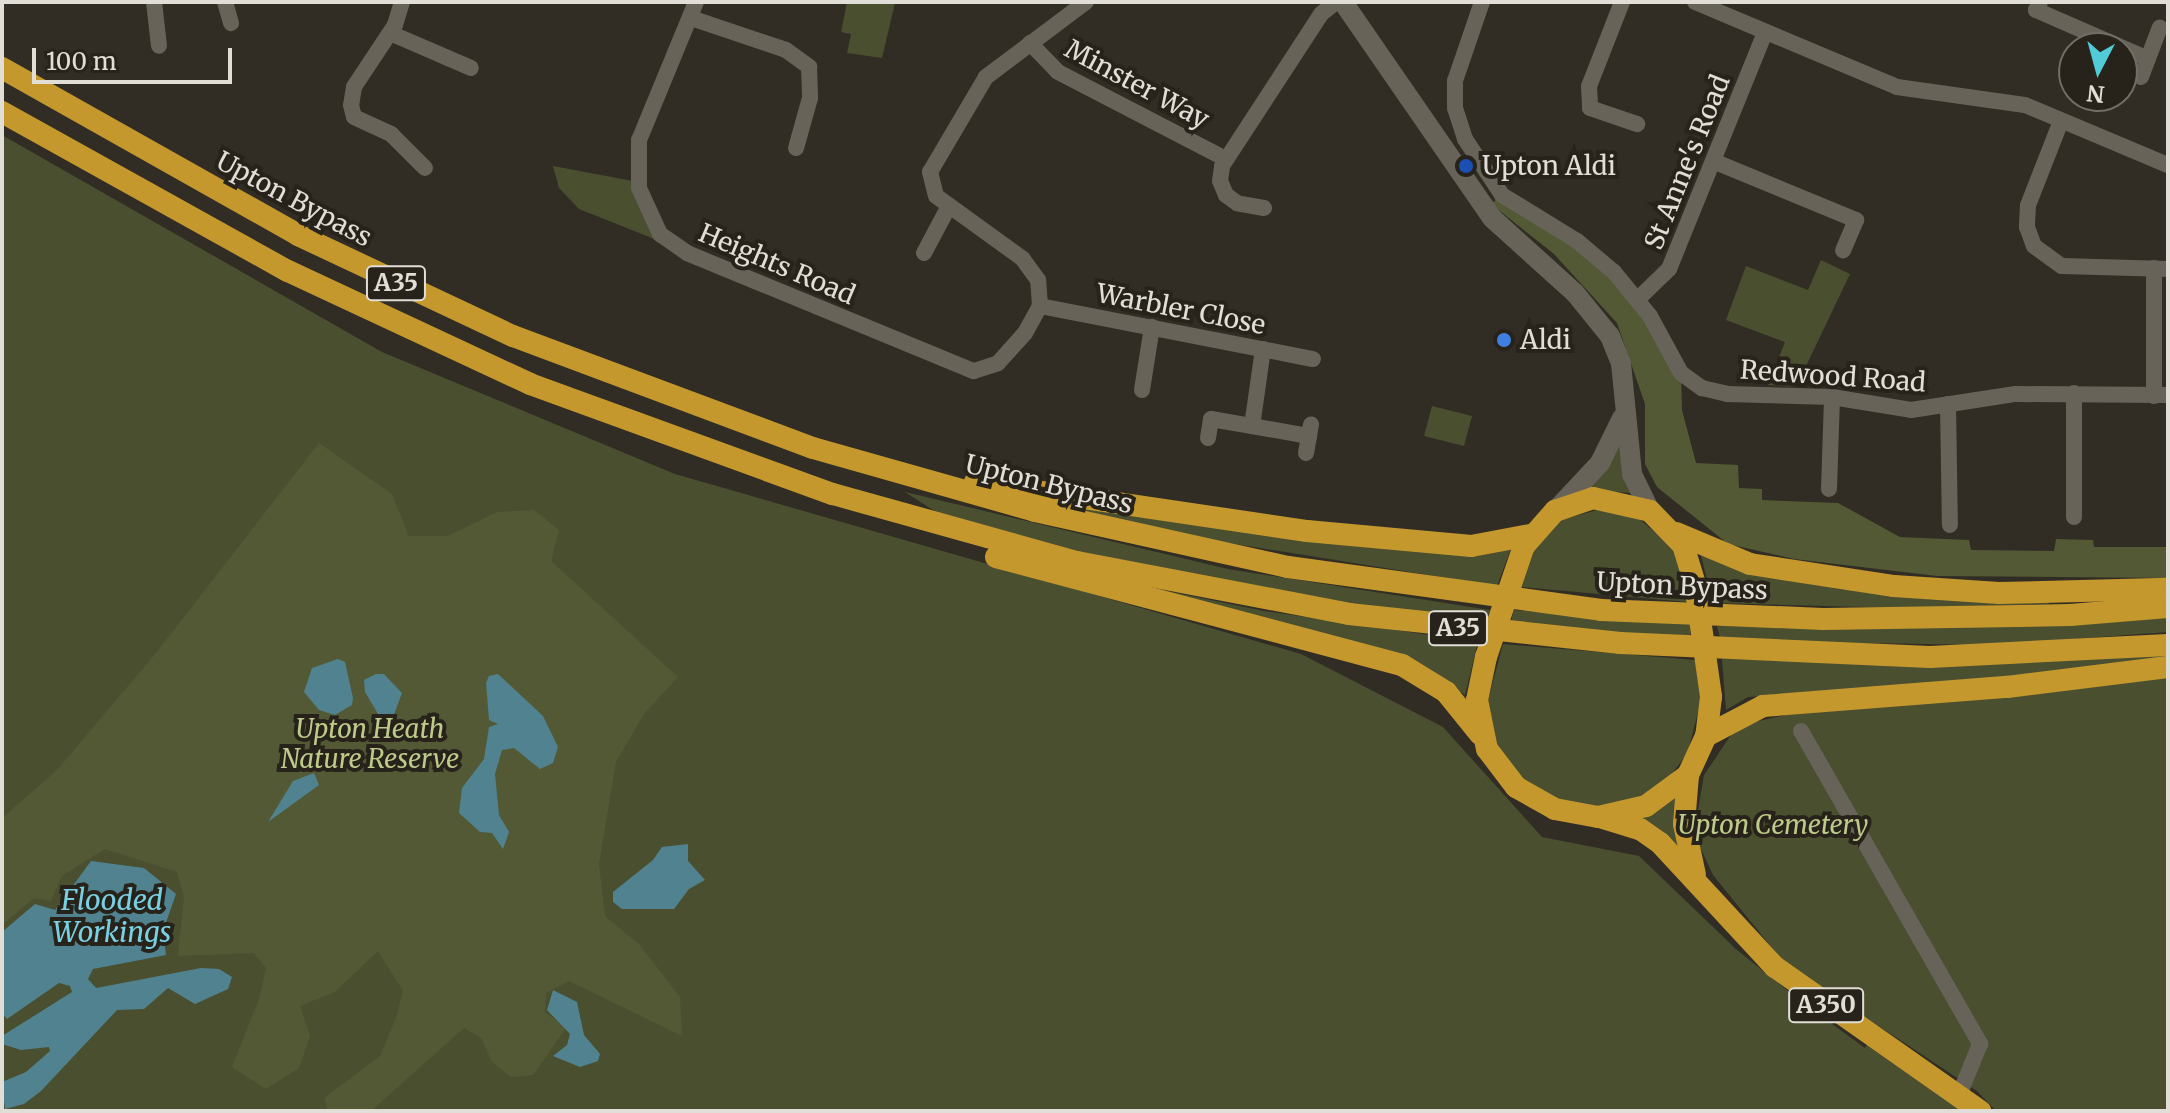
<!DOCTYPE html>
<html>
<head>
<meta charset="utf-8">
<style>
  body { margin:0 }
  #map { position:relative; width:2170px; height:1113px; overflow:hidden; background:#312d24; font-family:Merriweather,serif }
  div>[style] { position:absolute }
  [style*='--x'] { left:calc(var(--x)*1px); top:calc(var(--y)*1px); width:calc(var(--w)*1px); rotate:calc(var(--a)*1deg) }
  .green>* { inset:0; background:#4a4f30 }
  .forest>* { inset:0; background:#535934 }
  .water>* { inset:0; background:#50838f }
  .minor>* { height:16px; margin:-8px; padding:0 8px; transform-origin:8px; border-radius:8px; background:#676358 }
  .secondary>* { height:20px; margin:-10px; padding:0 10px; transform-origin:10px; border-radius:10px; background:#676358 }
  .trunk>* { height:22px; margin:-11px; padding:0 11px; transform-origin:11px; border-radius:11px; background:#c4982d }
  .dots>* { width:22px; height:22px; translate:-50% -50%; box-sizing:border-box; border:4px solid #27231a; border-radius:50% }
  span { translate:-50% -50%; white-space:nowrap; text-align:center; line-height:1.15; -webkit-text-stroke:8px #27231a; paint-order:stroke }
  .shield-label span { padding:2px 6px; background:#27231a; border:2px solid; border-radius:6px; -webkit-text-stroke-width:0 }
  .shield-label { font-size:24px; color:#e1ded8; font-weight:700 }
  .street-label { font-size:26px; color:#e1ded8 }
  .poi-label { font-size:26px; color:#e1ded8 }
  .left { translate:0 -50%; text-align:left }
  .park-label { font-size:26px; color:#beca89; font-style:italic }
  .water-label { font-size:28px; color:#7ad0e3; font-style:italic }
  .frame { position:absolute; inset:0; border:4px solid #e1ded8; pointer-events:none }
  .north { position:absolute; left:2058px; top:32px; width:80px; height:80px; box-sizing:border-box; background:#27231a; border:2px solid #716e66; border-radius:50%; rotate:186deg; font-size:22px; font-weight:700; line-height:32px; text-align:center; color:#e1ded8 }
  .north::after { content:''; display:block; margin:auto; width:28px; height:36px; background:#52cbd8; clip-path:polygon(50% 0,100% 100%,50% 72%,0 100%) }
  .scale { position:absolute; left:32px; top:48px; width:200px; height:36px; box-sizing:border-box; border:4px solid #e1ded8; border-top:0; padding-left:10px; font-size:24px; line-height:28px; white-space:nowrap; color:#e1ded8; -webkit-text-stroke:6px #27231a; paint-order:stroke }
</style>
</head>
<body>
<div id="map">
  <div class="green">
    <i style="clip-path:polygon(847px 2px,895px 3px,882px 58px,847px 53px,851px 34px,841px 32px)"></i>
    <i style="clip-path:polygon(2px 135px,382px 352px,675px 474px,1301px 654px,1443px 727px,1542px 837px,1639px 856px,1737px 950px,1802px 1002px,1865px 1048px,1871px 1038px,1971px 1111px,2px 1111px)"></i>
    <i style="clip-path:polygon(553px 166px,638px 182px,646px 210px,682px 250px,579px 209px,559px 188px)"></i>
    <i style="clip-path:polygon(1821px 260px,1850px 274px,1796px 387px,1768px 385px,1785px 342px,1726px 320px,1746px 266px,1808px 290px)"></i>
    <i style="clip-path:polygon(1432px 406px,1472px 416px,1464px 446px,1424px 436px)"></i>
    <i style="clip-path:polygon(1618px 438px,1633px 493px,1589px 491px,1586px 486px)"></i>
    <i style="clip-path:polygon(905px 492px,1228px 569px,1490px 610px,1485px 623px,1392px 611px,1106px 560px,936px 512px)"></i>
    <i style="clip-path:polygon(1051px 502px,1512px 546px,1497px 586px,1204px 539px,1049px 507px)"></i>
    <i style="clip-path:polygon(1597px 510px,1637px 517px,1669px 544px,1682px 567px,1687px 602px,1522px 587px,1534px 551px,1561px 520px)"></i>
    <i style="clip-path:polygon(1701px 556px,2047px 597px,2049px 604px,1901px 608px,1713px 603px)"></i>
    <i style="clip-path:polygon(1158px 589px,1264px 611px,1478px 642px,1465px 695px,1426px 667px)"></i>
    <i style="clip-path:polygon(1514px 610px,1690px 623px,1691px 640px,1510px 625px)"></i>
    <i style="clip-path:polygon(2168px 614px,2168px 632px,1991px 645px,1721px 641px,1717px 626px,1835px 628px)"></i>
    <i style="clip-path:polygon(1503px 644px,1695px 660px,1701px 700px,1688px 752px,1672px 774px,1646px 794px,1611px 807px,1571px 806px,1518px 776px,1498px 747px,1488px 700px)"></i>
    <i style="clip-path:polygon(2168px 653px,2168px 659px,1965px 681px,1748px 697px,1726px 710px,1722px 659px,1916px 663px)"></i>
    <i style="clip-path:polygon(2168px 676px,2168px 1111px,1996px 1111px,1977px 1091px,1785px 964px,1713px 875px,1694px 834px,1704px 775px,1737px 726px,1803px 711px)"></i>
    <i style="clip-path:polygon(1676px 796px,1680px 844px,1675px 847px,1639px 818px)"></i>
  </div>
  <div class="forest">
    <i style="clip-path:polygon(1502px 195px,1614px 272px,1681px 373px,1682px 410px,1696px 463px,1738px 465px,1739px 488px,1762px 489px,1762px 500px,1838px 503px,1900px 537px,1969px 540px,1971px 550px,2054px 551px,2056px 539px,2093px 540px,2094px 547px,2168px 547px,2168px 578px,1937px 576px,1794px 559px,1728px 544px,1657px 487px,1645px 464px,1645px 404px,1617px 323px,1554px 254px,1491px 204px)"></i>
    <i style="clip-path:polygon(319px 443px,392px 494px,409px 536px,448px 536px,497px 512px,534px 510px,559px 530px,551px 561px,678px 677px,644px 714px,616px 762px,599px 864px,605px 916px,639px 944px,680px 997px,682px 1036px,569px 981px,546px 993px,545px 1012px,566px 1028px,533px 1075px,511px 1077px,492px 1062px,481px 1038px,464px 1028px,371px 1111px,328px 1111px,324px 1098px,380px 1056px,396px 1018px,403px 991px,378px 951px,335px 992px,300px 1006px,310px 1036px,299px 1068px,266px 1089px,232px 1067px,259px 999px,266px 968px,254px 953px,178px 956px,184px 896px,177px 872px,105px 849px,62px 876px,51px 901px,34px 898px,2px 925px,2px 818px,57px 770px,156px 653px)"></i>
  </div>
  <div class="water">
    <i style="clip-path:polygon(338px 659px,345px 662px,353px 698px,352px 705px,335px 715px,319px 710px,304px 692px,312px 668px)"></i>
    <i style="clip-path:polygon(376px 674px,384px 674px,402px 693px,392px 720px,381px 719px,365px 692px,364px 680px)"></i>
    <i style="clip-path:polygon(498px 674px,543px 716px,558px 747px,553px 763px,540px 769px,514px 748px,502px 750px,495px 774px,499px 815px,509px 832px,503px 849px,492px 833px,480px 832px,459px 813px,462px 788px,484px 759px,489px 727px,498px 724px,489px 720px,486px 683px,489px 676px)"></i>
    <i style="clip-path:polygon(314px 773px,319px 785px,268px 822px,293px 781px)"></i>
    <i style="clip-path:polygon(688px 844px,688px 861px,705px 880px,689px 889px,674px 909px,622px 909px,613px 902px,613px 892px,653px 860px,662px 847px)"></i>
    <i style="clip-path:polygon(91px 861px,144px 868px,176px 894px,163px 931px,166px 955px,93px 969px,88px 979px,96px 988px,201px 968px,219px 969px,232px 977px,228px 989px,195px 1004px,168px 988px,144px 1009px,117px 1010px,41px 1091px,24px 1104px,5px 1109px,2px 1082px,26px 1072px,50px 1051px,49px 1047px,21px 1050px,2px 1044px,2px 1036px,72px 992px,70px 986px,59px 983px,7px 1019px,2px 1013px,2px 932px,35px 904px,55px 910px)"></i>
    <i style="clip-path:polygon(553px 990px,577px 1002px,584px 1035px,600px 1054px,598px 1061px,580px 1067px,553px 1056px,567px 1045px,570px 1034px,547px 1010px)"></i>
  </div>
  <div class="minor">
    <i style="--x:154;--y:2;--w:44;--a:83.5"></i>
    <i style="--x:225;--y:2;--w:22;--a:74"></i>
    <i style="--x:402;--y:2;--w:24;--a:107"></i>
    <i style="--x:395;--y:25;--w:74;--a:123.5"></i>
    <i style="--x:354;--y:87;--w:18;--a:99"></i>
    <i style="--x:351;--y:105;--w:12;--a:76"></i>
    <i style="--x:354;--y:117;--w:41;--a:24.7"></i>
    <i style="--x:391;--y:134;--w:48;--a:45"></i>
    <i style="--x:696;--y:2;--w:149;--a:112.4"></i>
    <i style="--x:639;--y:140;--w:48;--a:90"></i>
    <i style="--x:639;--y:188;--w:51;--a:65.5"></i>
    <i style="--x:660;--y:234;--w:33;--a:35"></i>
    <i style="--x:687;--y:253;--w:310;--a:22.4"></i>
    <i style="--x:974;--y:371;--w:25;--a:-18"></i>
    <i style="--x:998;--y:363;--w:40;--a:-48"></i>
    <i style="--x:1025;--y:333;--w:31;--a:-61"></i>
    <i style="--x:1040;--y:306;--w:26;--a:-94"></i>
    <i style="--x:1038;--y:280;--w:26;--a:-126"></i>
    <i style="--x:1023;--y:259;--w:107;--a:-144.1"></i>
    <i style="--x:936;--y:196;--w:25;--a:-104"></i>
    <i style="--x:930;--y:172;--w:110;--a:-59.5"></i>
    <i style="--x:986;--y:77;--w:125;--a:-36.9"></i>
    <i style="--x:1482;--y:2;--w:83;--a:108.9"></i>
    <i style="--x:1455;--y:81;--w:27;--a:90"></i>
    <i style="--x:1455;--y:108;--w:33;--a:72"></i>
    <i style="--x:1465;--y:139;--w:67;--a:56.5"></i>
    <i style="--x:1502;--y:195;--w:88;--a:31.5"></i>
    <i style="--x:1577;--y:241;--w:48;--a:40"></i>
    <i style="--x:1614;--y:272;--w:57;--a:50.7"></i>
    <i style="--x:1650;--y:316;--w:65;--a:61.5"></i>
    <i style="--x:1681;--y:373;--w:26;--a:36"></i>
    <i style="--x:1702;--y:388;--w:26;--a:13"></i>
    <i style="--x:1727;--y:394;--w:105;--a:1.6"></i>
    <i style="--x:1832;--y:397;--w:80;--a:9.3"></i>
    <i style="--x:1911;--y:410;--w:106;--a:-8.7"></i>
    <i style="--x:2016;--y:394;--w:152;--a:0.4"></i>
    <i style="--x:1622;--y:2;--w:90;--a:111.4"></i>
    <i style="--x:1589;--y:86;--w:22;--a:87"></i>
    <i style="--x:1590;--y:108;--w:50;--a:18.8"></i>
    <i style="--x:1695;--y:2;--w:219;--a:22.8"></i>
    <i style="--x:1897;--y:87;--w:129;--a:8"></i>
    <i style="--x:2025;--y:105;--w:155;--a:22.8"></i>
    <i style="--x:2040;--y:2;--w:9;--a:117"></i>
    <i style="--x:2036;--y:10;--w:122;--a:23.6"></i>
    <i style="--x:691;--y:18;--w:100;--a:18.6"></i>
    <i style="--x:786;--y:50;--w:29;--a:36"></i>
    <i style="--x:809;--y:67;--w:31;--a:88"></i>
    <i style="--x:810;--y:98;--w:52;--a:105.6"></i>
    <i style="--x:390;--y:33;--w:88;--a:23.4"></i>
    <i style="--x:1030;--y:43;--w:40;--a:46"></i>
    <i style="--x:1058;--y:72;--w:189;--a:27.4"></i>
    <i style="--x:2141;--y:77;--w:53;--a:-69.2"></i>
    <i style="--x:2061;--y:121;--w:90;--a:111.4"></i>
    <i style="--x:2028;--y:205;--w:22;--a:93"></i>
    <i style="--x:2027;--y:227;--w:20;--a:70"></i>
    <i style="--x:2034;--y:246;--w:34;--a:36"></i>
    <i style="--x:2062;--y:266;--w:106;--a:1.6"></i>
    <i style="--x:1713;--y:161;--w:155;--a:22.4"></i>
    <i style="--x:1856;--y:220;--w:33;--a:113"></i>
    <i style="--x:1264;--y:208;--w:27;--a:-170"></i>
    <i style="--x:1237;--y:203;--w:14;--a:-144"></i>
    <i style="--x:1226;--y:195;--w:15;--a:-113"></i>
    <i style="--x:1220;--y:181;--w:15;--a:-82"></i>
    <i style="--x:1222;--y:166;--w:181;--a:-56.9"></i>
    <i style="--x:1321;--y:14;--w:19;--a:-39"></i>
    <i style="--x:924;--y:253;--w:53;--a:-62"></i>
    <i style="--x:1638;--y:299;--w:43;--a:-44.1"></i>
    <i style="--x:1669;--y:269;--w:256;--a:-67.9"></i>
    <i style="--x:1040;--y:306;--w:278;--a:11"></i>
    <i style="--x:1263;--y:349;--w:78;--a:98.1"></i>
    <i style="--x:1252;--y:426;--w:58;--a:10"></i>
    <i style="--x:1142;--y:390;--w:64;--a:-81"></i>
    <i style="--x:2074;--y:393;--w:124;--a:90"></i>
    <i style="--x:2154;--y:396;--w:128;--a:-90"></i>
    <i style="--x:1948;--y:404;--w:121;--a:89.1"></i>
    <i style="--x:1208;--y:438;--w:19;--a:-81"></i>
    <i style="--x:1211;--y:419;--w:42;--a:9.7"></i>
    <i style="--x:1306;--y:453;--w:29;--a:-80"></i>
    <i style="--x:1829;--y:489;--w:92;--a:-88.1"></i>
    <i style="--x:1801;--y:731;--w:361;--a:60.2"></i>
    <i style="--x:1980;--y:1044;--w:53;--a:112.2"></i>
  </div>
  <div class="secondary">
    <i style="--x:1343;--y:2;--w:262;--a:55.4"></i>
    <i style="--x:1492;--y:218;--w:112;--a:42.1"></i>
    <i style="--x:1575;--y:293;--w:55;--a:50.9"></i>
    <i style="--x:1610;--y:336;--w:29;--a:68"></i>
    <i style="--x:1621;--y:363;--w:112;--a:84.3"></i>
    <i style="--x:1632;--y:474;--w:41;--a:64.1"></i>
    <i style="--x:1555;--y:511;--w:66;--a:-46.8"></i>
    <i style="--x:1600;--y:463;--w:50;--a:-63.9"></i>
  </div>
  <div class="trunk">
    <i style="--x:2;--y:68;--w:340;--a:29.4"></i>
    <i style="--x:298;--y:235;--w:238;--a:25.2"></i>
    <i style="--x:513;--y:336;--w:320;--a:20.5"></i>
    <i style="--x:813;--y:448;--w:231;--a:15.8"></i>
    <i style="--x:1035;--y:511;--w:259;--a:12.5"></i>
    <i style="--x:1288;--y:567;--w:316;--a:7.8"></i>
    <i style="--x:1601;--y:610;--w:222;--a:2.3"></i>
    <i style="--x:1823;--y:619;--w:247;--a:-0.9"></i>
    <i style="--x:2070;--y:615;--w:98;--a:-4.7"></i>
    <i style="--x:2;--y:112;--w:327;--a:29.1"></i>
    <i style="--x:288;--y:271;--w:267;--a:25"></i>
    <i style="--x:530;--y:384;--w:322;--a:20"></i>
    <i style="--x:833;--y:494;--w:253;--a:15.6"></i>
    <i style="--x:1077;--y:562;--w:277;--a:10.8"></i>
    <i style="--x:1349;--y:614;--w:273;--a:6.1"></i>
    <i style="--x:1620;--y:643;--w:310;--a:2.6"></i>
    <i style="--x:1930;--y:657;--w:238;--a:-2.9"></i>
    <i style="--x:975;--y:482;--w:336;--a:8.4"></i>
    <i style="--x:1307;--y:531;--w:165;--a:5.2"></i>
    <i style="--x:1471;--y:546;--w:60;--a:-10.6"></i>
    <i style="--x:1593;--y:498;--w:58;--a:12.8"></i>
    <i style="--x:1650;--y:511;--w:47;--a:45.9"></i>
    <i style="--x:1683;--y:545;--w:41;--a:72.9"></i>
    <i style="--x:1695;--y:584;--w:114;--a:81.9"></i>
    <i style="--x:1711;--y:697;--w:39;--a:97"></i>
    <i style="--x:1706;--y:736;--w:43;--a:114.8"></i>
    <i style="--x:1688;--y:775;--w:52;--a:143.6"></i>
    <i style="--x:1646;--y:806;--w:49;--a:167.1"></i>
    <i style="--x:1598;--y:817;--w:44;--a:-169.5"></i>
    <i style="--x:1555;--y:809;--w:45;--a:-150.6"></i>
    <i style="--x:1516;--y:787;--w:48;--a:-127.3"></i>
    <i style="--x:1487;--y:749;--w:50;--a:-101.5"></i>
    <i style="--x:1477;--y:700;--w:44;--a:-78.2"></i>
    <i style="--x:1486;--y:657;--w:117;--a:-71.1"></i>
    <i style="--x:1524;--y:546;--w:47;--a:-48.5"></i>
    <i style="--x:1555;--y:511;--w:40;--a:-18.9"></i>
    <i style="--x:1676;--y:533;--w:80;--a:22.7"></i>
    <i style="--x:1750;--y:564;--w:146;--a:8.7"></i>
    <i style="--x:1894;--y:586;--w:105;--a:3.8"></i>
    <i style="--x:1999;--y:593;--w:169;--a:-1.4"></i>
    <i style="--x:996;--y:557;--w:420;--a:14.9"></i>
    <i style="--x:1402;--y:665;--w:52;--a:31.5"></i>
    <i style="--x:1446;--y:692;--w:54;--a:51"></i>
    <i style="--x:1706;--y:736;--w:64;--a:-27.8"></i>
    <i style="--x:1763;--y:706;--w:245;--a:-4.5"></i>
    <i style="--x:2007;--y:687;--w:162;--a:-7.1"></i>
    <i style="--x:1688;--y:775;--w:49;--a:94.7"></i>
    <i style="--x:1684;--y:824;--w:52;--a:77.8"></i>
    <i style="--x:1603;--y:818;--w:39;--a:17"></i>
    <i style="--x:1640;--y:829;--w:24;--a:35"></i>
    <i style="--x:1660;--y:843;--w:169;--a:47.2"></i>
    <i style="--x:1775;--y:967;--w:251;--a:35.1"></i>
  </div>
  <div class="dots">
    <i style="left:1466px;top:166px;background:#1a4fb4"></i>
    <i style="left:1504px;top:340px;background:#3f7fe0"></i>
  </div>
  <div class="shield-label">
    <span style="left:396px;top:283px">A35</span>
    <span style="left:1458px;top:628px">A35</span>
    <span style="left:1826px;top:1005px">A350</span>
  </div>
  <div class="street-label">
    <span style="left:1137px;top:84px;rotate:28deg">Minster Way</span>
    <span style="left:1687px;top:162px;rotate:-68deg">St Anne's Road</span>
    <span style="left:294px;top:199px;rotate:28deg">Upton Bypass</span>
    <span style="left:777px;top:264px;rotate:23deg">Heights Road</span>
    <span style="left:1181px;top:309px;rotate:11deg">Warbler Close</span>
    <span style="left:1833px;top:376px;rotate:4deg">Redwood Road</span>
    <span style="left:1049px;top:484px;rotate:14deg">Upton Bypass</span>
    <span style="left:1682px;top:586px;rotate:3deg">Upton Bypass</span>
  </div>
  <div class="poi-label">
    <span class="left" style="left:1482px;top:166px">Upton Aldi</span>
    <span class="left" style="left:1520px;top:340px">Aldi</span>
  </div>
  <div class="park-label">
    <span style="left:370px;top:744px">Upton Heath<br>Nature Reserve</span>
    <span style="left:1773px;top:825px">Upton Cemetery</span>
  </div>
  <div class="water-label">
    <span style="left:112px;top:916px">Flooded<br>Workings</span>
  </div>
  <div class="frame"></div>
  <div class="north">N</div>
  <div class="scale">100 m</div>
</div>
</body>
</html>
